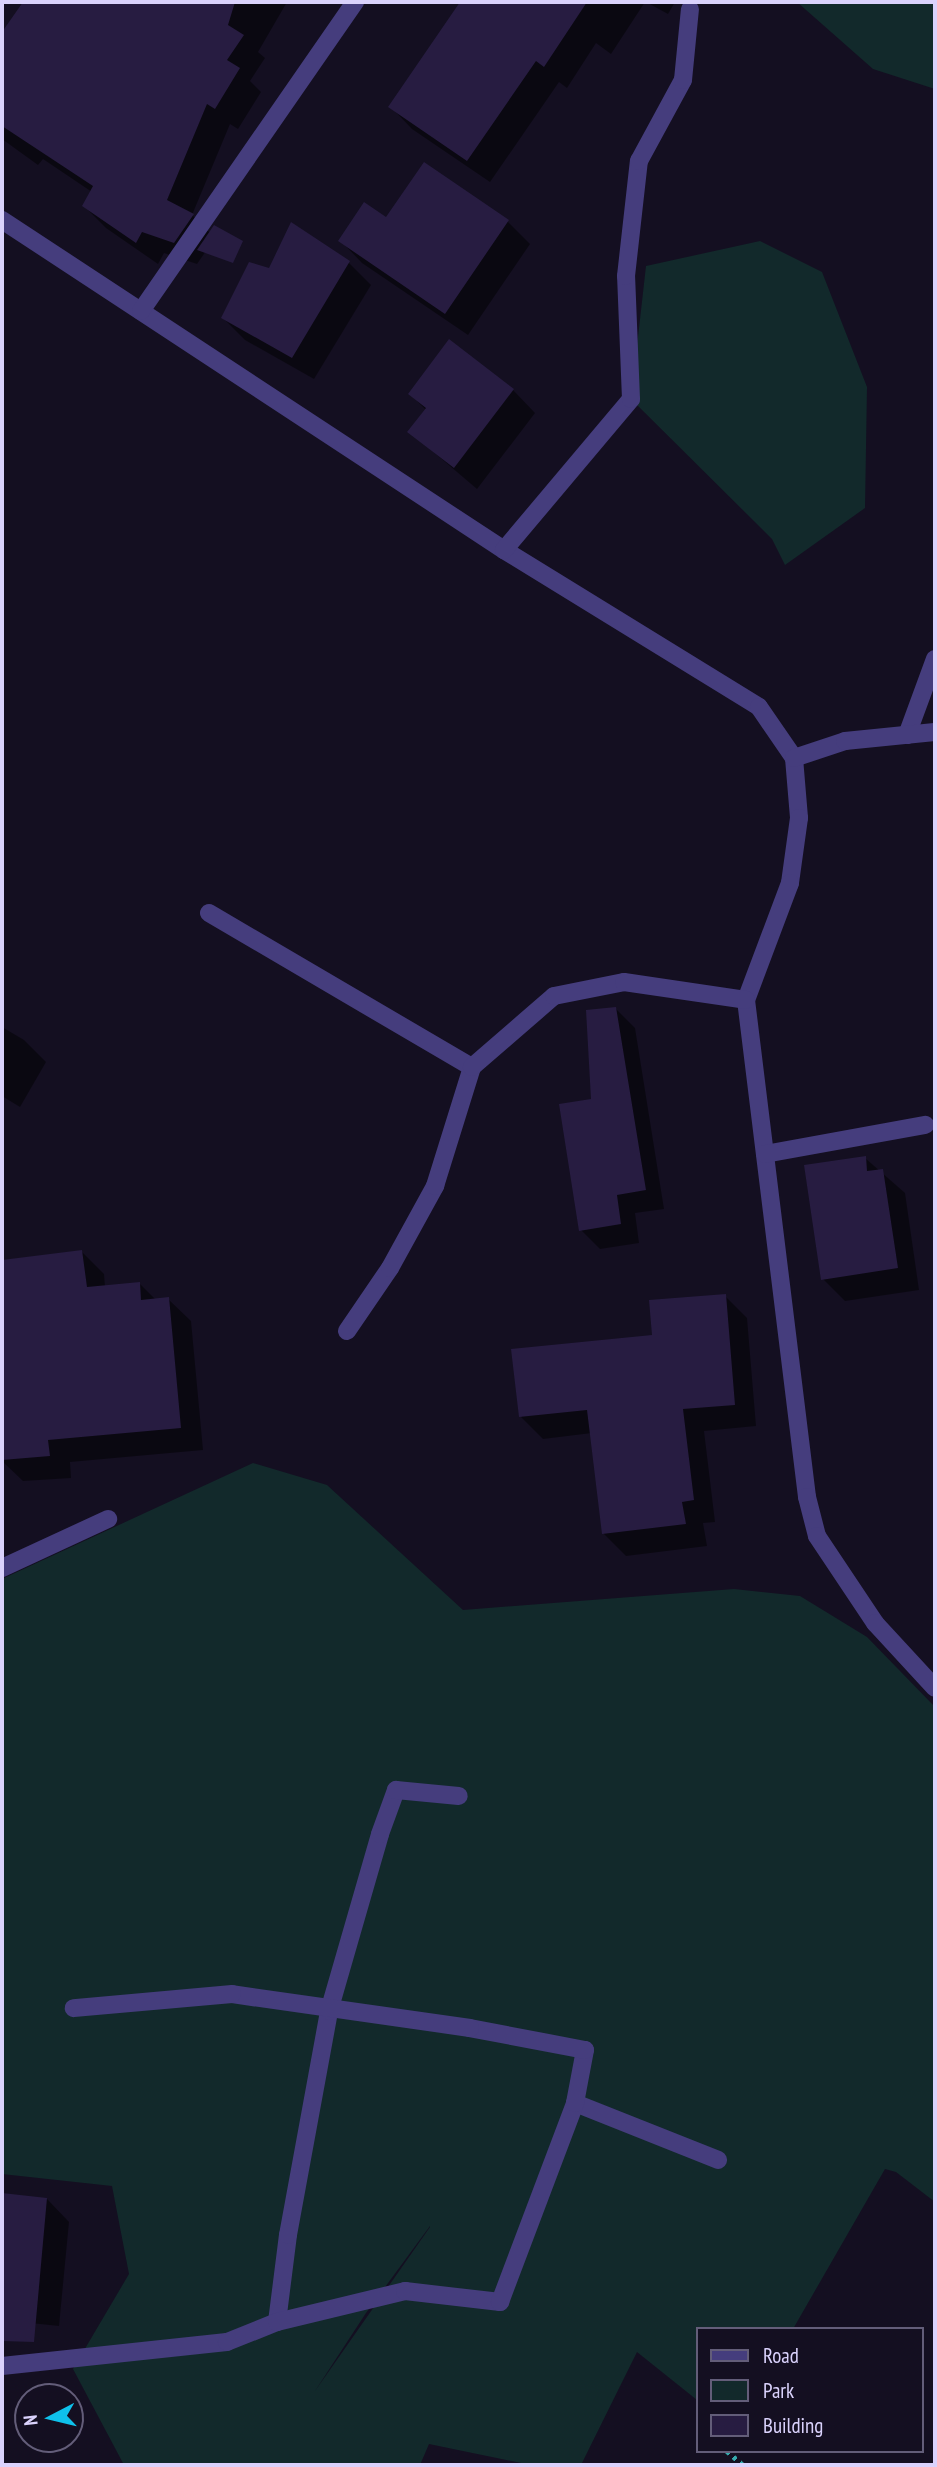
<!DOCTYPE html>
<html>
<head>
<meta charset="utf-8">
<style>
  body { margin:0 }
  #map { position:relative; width:937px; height:2467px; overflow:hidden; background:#140f21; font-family:"PT Sans Narrow",sans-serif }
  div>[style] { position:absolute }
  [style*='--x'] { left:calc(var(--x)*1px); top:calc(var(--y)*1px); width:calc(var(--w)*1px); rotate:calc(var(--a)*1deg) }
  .green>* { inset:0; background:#12292b }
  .shadow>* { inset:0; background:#0007 }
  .building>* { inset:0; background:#271c41 }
  .path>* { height:4.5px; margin-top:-2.25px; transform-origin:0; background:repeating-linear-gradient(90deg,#36a9ac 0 3.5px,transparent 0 8.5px) }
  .street>* { height:18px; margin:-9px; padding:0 9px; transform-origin:9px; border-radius:9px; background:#453d7d }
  span { translate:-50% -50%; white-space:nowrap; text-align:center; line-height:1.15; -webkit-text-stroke:5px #140f21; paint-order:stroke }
  .frame { position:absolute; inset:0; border:4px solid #dad2fc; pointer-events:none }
  .legend { position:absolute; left:696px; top:2327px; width:228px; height:126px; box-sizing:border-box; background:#140f21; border:2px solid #635d79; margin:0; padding:9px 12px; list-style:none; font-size:21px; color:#dad2fc }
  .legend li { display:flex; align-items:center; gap:14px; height:35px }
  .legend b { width:35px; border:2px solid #635d79 }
  .north { position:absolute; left:14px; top:2383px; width:70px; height:70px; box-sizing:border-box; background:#140f21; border:2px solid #635d79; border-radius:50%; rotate:263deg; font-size:19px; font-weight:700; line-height:28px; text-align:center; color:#dad2fc }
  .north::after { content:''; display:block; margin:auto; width:24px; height:32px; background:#0fc1eb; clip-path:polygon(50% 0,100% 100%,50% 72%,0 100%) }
</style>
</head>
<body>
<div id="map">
  <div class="green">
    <i style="clip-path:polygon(797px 2px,935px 2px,935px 89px,873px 69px)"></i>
    <i style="clip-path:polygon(760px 241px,822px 272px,867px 387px,865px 508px,785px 565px,772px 539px,631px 399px,646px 266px)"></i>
    <i style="clip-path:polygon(evenodd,253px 1463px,327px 1485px,463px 1610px,734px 1589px,800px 1596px,867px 1637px,935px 1707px,935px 2202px,896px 2172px,885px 2169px,793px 2329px,697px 2329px,697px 2400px,637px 2352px,581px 2465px,531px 2465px,429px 2444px,420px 2465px,124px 2465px,73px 2369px,129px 2274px,112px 2186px,2px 2174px,2px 1579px,253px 1463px,430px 2226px,430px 2227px,315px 2391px,366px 2313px,430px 2226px)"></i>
  </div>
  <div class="shadow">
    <i style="clip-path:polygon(24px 2px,287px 2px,258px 52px,265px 58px,250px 81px,261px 92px,238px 129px,230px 124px,192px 215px,215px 238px,197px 264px,164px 253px,158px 264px,106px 228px,84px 206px,92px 192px,43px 159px,38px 165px,2px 139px,2px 33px)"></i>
    <i style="clip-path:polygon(461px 2px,645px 2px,611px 54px,596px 43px,567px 88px,559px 82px,490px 182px,412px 129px,390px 106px)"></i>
    <i style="clip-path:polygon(646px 2px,675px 2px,668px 14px)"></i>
    <i style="clip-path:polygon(425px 164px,508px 222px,530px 244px,468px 335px,362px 263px,340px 240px,386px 220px)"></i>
    <i style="clip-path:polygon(349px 263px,371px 285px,314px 379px,245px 340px,223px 318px,269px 270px)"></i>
    <i style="clip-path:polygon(513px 390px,535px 413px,477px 489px,410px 432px,426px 410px,410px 394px)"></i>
    <i style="clip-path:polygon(616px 1009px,635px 1028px,664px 1209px,635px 1213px,639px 1243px,600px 1249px,581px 1230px,592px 1100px)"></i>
    <i style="clip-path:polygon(2px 1027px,24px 1040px,46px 1062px,20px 1107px,2px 1096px)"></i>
    <i style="clip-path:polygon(865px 1158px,905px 1193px,919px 1290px,845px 1301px,823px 1279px)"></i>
    <i style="clip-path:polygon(82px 1252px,104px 1274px,105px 1287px,140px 1284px,156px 1300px,168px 1299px,191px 1321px,203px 1450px,70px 1462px,71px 1478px,23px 1481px,2px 1461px,2px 1262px)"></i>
    <i style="clip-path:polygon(725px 1296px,747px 1318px,756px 1426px,704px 1431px,715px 1522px,703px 1523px,707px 1546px,626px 1556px,604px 1534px,592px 1433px,543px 1439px,521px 1417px)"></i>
    <i style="clip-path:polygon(2px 2195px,47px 2199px,69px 2222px,59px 2326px,2px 2320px)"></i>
  </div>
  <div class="building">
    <i style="clip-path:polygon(23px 2px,235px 2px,228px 25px,244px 35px,227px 60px,240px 68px,215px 109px,207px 104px,167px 200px,194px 214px,174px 243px,142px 232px,136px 243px,82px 206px,93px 186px,2px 126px,2px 32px)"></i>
    <i style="clip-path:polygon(460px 2px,587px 2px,544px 67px,536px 61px,467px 161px,388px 107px)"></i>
    <i style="clip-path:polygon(424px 162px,509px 220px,445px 314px,338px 241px,364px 202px,386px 217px)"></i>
    <i style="clip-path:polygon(291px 222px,350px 261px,292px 358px,221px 318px,249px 262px,269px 268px)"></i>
    <i style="clip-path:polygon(214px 225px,243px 241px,233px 263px,197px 250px)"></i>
    <i style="clip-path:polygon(449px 339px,514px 389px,454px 468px,407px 432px,426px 408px,408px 394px)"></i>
    <i style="clip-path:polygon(616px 1007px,646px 1190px,617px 1195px,621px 1224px,579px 1231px,559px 1104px,591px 1099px,586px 1010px)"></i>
    <i style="clip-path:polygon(866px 1156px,867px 1171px,883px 1169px,898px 1268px,821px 1280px,804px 1165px)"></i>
    <i style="clip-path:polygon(82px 1250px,87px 1287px,140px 1282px,141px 1300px,169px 1297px,181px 1428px,48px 1440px,50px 1456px,2px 1460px,2px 1260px)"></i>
    <i style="clip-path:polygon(726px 1294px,735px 1405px,683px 1409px,694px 1500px,682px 1502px,686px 1524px,602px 1534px,587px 1410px,519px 1417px,511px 1349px,652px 1335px,649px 1300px)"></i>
    <i style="clip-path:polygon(2px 2193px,47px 2198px,34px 2342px,2px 2341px)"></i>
  </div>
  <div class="path">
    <i style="--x:727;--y:2451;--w:21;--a:41"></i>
  </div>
  <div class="street">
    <i style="--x:2;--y:220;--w:601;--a:33.32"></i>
    <i style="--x:504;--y:550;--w:299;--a:31.6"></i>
    <i style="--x:759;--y:707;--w:62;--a:55.5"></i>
    <i style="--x:794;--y:758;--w:60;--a:85.2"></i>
    <i style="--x:799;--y:818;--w:66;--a:97.9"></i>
    <i style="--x:790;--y:883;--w:125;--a:110.6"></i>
    <i style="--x:746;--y:1000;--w:501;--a:83"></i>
    <i style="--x:807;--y:1497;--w:40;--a:75.6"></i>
    <i style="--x:817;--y:1536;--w:105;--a:56.3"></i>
    <i style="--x:875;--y:1623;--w:88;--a:47.3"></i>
    <i style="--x:141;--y:311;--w:376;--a:-55.3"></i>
    <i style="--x:504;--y:550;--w:197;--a:-49.9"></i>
    <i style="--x:631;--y:399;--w:123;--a:-92.3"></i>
    <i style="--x:626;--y:276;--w:116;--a:-83.6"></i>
    <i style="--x:639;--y:161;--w:92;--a:-61.5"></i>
    <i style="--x:683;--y:80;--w:71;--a:-84.4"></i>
    <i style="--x:907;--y:735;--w:81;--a:-69.8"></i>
    <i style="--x:794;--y:758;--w:54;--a:-18.4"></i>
    <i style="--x:845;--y:741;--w:90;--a:-5.7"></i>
    <i style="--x:209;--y:913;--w:305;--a:30.4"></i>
    <i style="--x:765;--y:1154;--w:163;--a:-10.3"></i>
    <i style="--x:347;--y:1331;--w:76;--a:-55.7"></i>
    <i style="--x:390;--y:1268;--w:94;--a:-61.2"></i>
    <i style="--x:435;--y:1186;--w:125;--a:-72.7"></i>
    <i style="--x:472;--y:1067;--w:108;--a:-40.9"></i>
    <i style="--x:554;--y:996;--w:71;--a:-11.3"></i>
    <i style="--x:624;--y:982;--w:123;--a:8.4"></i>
    <i style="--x:2;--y:1568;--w:117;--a:-24.8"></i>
    <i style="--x:575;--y:2103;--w:154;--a:21.7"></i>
    <i style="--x:277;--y:2322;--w:88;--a:-82.8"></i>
    <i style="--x:288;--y:2235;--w:228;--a:-79.6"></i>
    <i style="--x:329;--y:2011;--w:184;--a:-73.9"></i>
    <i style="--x:380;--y:1834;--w:47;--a:-70"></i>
    <i style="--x:396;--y:1790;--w:63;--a:5.4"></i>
    <i style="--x:2;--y:2366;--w:226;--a:-6.1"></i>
    <i style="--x:227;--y:2342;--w:54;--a:-21.8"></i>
    <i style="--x:277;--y:2322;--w:132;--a:-13.6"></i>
    <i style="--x:405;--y:2291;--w:96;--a:6.6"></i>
    <i style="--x:500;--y:2302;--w:213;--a:-69.3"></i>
    <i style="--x:575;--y:2103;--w:54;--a:-79.3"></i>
    <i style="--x:585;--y:2050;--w:117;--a:-169.2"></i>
    <i style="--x:470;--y:2028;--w:240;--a:-171.9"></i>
    <i style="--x:232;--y:1994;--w:159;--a:174.9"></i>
  </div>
  <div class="frame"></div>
  <ul class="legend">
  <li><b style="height:9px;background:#453d7d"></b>Road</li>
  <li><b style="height:19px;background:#12292b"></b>Park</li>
  <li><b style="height:19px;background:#271c41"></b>Building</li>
  </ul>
  <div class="north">N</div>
</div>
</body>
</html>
